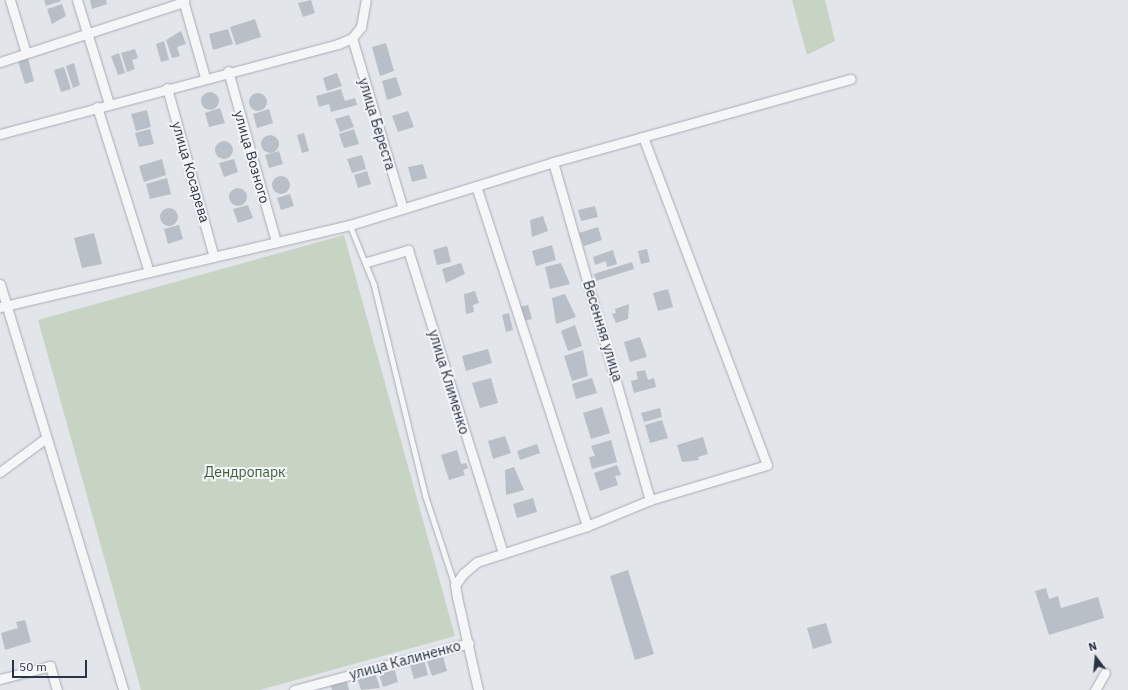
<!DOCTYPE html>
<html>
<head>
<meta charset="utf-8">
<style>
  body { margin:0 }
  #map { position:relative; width:1128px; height:690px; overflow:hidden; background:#e2e5ea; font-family:"IBM Plex Sans",sans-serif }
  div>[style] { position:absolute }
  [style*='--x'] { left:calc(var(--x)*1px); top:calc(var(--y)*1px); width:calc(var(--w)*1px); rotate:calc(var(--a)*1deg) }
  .green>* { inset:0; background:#c8d4c3 }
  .building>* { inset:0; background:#b9bfc7 }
  .round { border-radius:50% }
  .roads { filter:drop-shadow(0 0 1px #a7acb4) drop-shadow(0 0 1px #a7acb4) }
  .lane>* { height:4.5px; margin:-2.25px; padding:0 2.25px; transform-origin:2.25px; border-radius:2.25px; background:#f5f6f8 }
  .street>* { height:9px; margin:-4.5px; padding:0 4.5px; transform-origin:4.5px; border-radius:4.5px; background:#f5f6f8 }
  span { translate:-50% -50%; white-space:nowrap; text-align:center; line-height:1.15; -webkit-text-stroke:4px #f2f4f8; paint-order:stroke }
  .street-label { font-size:14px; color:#2a3342 }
  .park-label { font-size:14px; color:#3f5e38 }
  .north { position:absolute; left:1076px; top:638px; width:40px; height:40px; -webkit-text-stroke:3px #f2f4f8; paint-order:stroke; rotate:344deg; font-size:11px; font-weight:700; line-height:16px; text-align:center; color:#2a3342 }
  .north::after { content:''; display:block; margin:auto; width:14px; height:18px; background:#2a3342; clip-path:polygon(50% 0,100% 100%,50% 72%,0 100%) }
  .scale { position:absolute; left:12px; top:660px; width:75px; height:18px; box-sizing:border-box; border:2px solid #2a3342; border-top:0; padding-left:5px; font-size:12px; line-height:14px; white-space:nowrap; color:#2a3342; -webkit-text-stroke:3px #f2f4f8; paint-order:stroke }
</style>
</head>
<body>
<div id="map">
  <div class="green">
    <i style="clip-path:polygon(792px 0,825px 0,835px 41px,807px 55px)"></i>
    <i style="clip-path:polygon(344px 235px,455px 636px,260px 690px,141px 690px,38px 320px)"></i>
  </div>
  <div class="building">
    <i style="clip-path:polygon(44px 0,60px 0,61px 1px,46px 6px)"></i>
    <i style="clip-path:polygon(90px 0,106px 0,107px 4px,92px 9px)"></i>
    <i style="clip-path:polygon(311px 0,315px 13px,303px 17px,298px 3px)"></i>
    <i style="clip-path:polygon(62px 4px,66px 16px,52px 24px,47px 9px)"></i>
    <i style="clip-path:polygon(255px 19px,261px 37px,236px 45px,230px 27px)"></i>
    <i style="clip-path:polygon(228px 29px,233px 44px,213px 50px,209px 34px)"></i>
    <i style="clip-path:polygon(181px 31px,186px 44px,177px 47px,180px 56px,172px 58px,166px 40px)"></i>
    <i style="clip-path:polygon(164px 41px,169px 60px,161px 62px,156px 44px)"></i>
    <i style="clip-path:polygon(386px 43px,394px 71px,380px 76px,372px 47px)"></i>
    <i style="clip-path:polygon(135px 49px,138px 58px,132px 60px,135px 69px,127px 72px,121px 53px)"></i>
    <i style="clip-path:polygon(119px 53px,125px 73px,118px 75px,111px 56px)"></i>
    <i style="clip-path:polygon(28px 58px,34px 81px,25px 84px,18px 61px)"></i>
    <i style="clip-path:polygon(74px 63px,80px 85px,73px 88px,66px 66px)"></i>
    <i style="clip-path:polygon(64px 67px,71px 89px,61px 92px,54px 70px)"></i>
    <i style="clip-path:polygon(337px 73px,342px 86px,327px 91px,323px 78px)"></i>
    <i style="clip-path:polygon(396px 77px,402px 95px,387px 100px,382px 81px)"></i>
    <i style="clip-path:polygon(341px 89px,345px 101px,355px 98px,357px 105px,331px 112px,329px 104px,319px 107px,316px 96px)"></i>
    <i class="round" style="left:201px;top:92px;width:18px;height:18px"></i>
    <i class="round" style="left:249px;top:93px;width:18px;height:18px"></i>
    <i style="clip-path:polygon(220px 108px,225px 123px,209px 127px,205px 113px)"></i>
    <i style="clip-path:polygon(269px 109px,273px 123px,257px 128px,253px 114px)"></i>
    <i style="clip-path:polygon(147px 110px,151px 127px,136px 131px,131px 114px)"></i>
    <i style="clip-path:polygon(408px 111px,414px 127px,398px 132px,392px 116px)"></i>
    <i style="clip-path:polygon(349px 115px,354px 127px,340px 132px,335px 119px)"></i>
    <i style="clip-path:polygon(150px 129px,154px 144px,139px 147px,135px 133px)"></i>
    <i style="clip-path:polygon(354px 129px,359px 144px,344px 148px,339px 134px)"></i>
    <i style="clip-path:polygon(304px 133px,309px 151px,302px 153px,297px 135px)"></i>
    <i class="round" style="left:261px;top:135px;width:18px;height:18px"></i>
    <i class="round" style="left:215px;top:141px;width:18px;height:18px"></i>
    <i style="clip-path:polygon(279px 151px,283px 164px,269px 168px,265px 155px)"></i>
    <i style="clip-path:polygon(362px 155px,366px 169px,352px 173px,347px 159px)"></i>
    <i style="clip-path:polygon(162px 159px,166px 175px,144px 182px,139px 166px)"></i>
    <i style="clip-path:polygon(234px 159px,238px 172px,224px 177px,219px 163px)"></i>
    <i style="clip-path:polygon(423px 164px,427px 178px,412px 182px,408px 167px)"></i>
    <i style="clip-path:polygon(367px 171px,371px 184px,358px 188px,354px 175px)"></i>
    <i class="round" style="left:272px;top:176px;width:18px;height:18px"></i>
    <i style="clip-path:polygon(167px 178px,171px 194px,150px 199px,146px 184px)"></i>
    <i class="round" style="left:229px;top:188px;width:18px;height:18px"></i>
    <i style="clip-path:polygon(290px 194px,294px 206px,281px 210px,277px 198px)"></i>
    <i style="clip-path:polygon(248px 205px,253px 218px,238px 223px,233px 209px)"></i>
    <i style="clip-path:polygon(595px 206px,598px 217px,581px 221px,578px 210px)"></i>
    <i class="round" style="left:160px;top:208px;width:18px;height:18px"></i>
    <i style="clip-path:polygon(543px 216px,548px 231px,532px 237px,530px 220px)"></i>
    <i style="clip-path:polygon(179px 225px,183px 239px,168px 244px,164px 229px)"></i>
    <i style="clip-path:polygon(598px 227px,602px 240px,584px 246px,579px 233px)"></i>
    <i style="clip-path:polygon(94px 233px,102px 264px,82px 268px,74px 238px)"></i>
    <i style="clip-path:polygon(552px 245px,556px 260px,536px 266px,532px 251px)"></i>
    <i style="clip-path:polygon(447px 246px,451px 262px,437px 265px,433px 250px)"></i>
    <i style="clip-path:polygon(647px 249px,650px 262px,641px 264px,638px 251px)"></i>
    <i style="clip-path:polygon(613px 250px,617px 264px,607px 267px,606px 261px,595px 265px,593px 257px)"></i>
    <i style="clip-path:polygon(632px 262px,634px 269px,596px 281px,594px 274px)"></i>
    <i style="clip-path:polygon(461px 263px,465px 274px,446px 283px,442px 269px)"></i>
    <i style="clip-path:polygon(561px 263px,570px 284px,550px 289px,545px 267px)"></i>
    <i style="clip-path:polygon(668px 289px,673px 307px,658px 311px,653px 293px)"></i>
    <i style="clip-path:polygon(475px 291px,479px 303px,473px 305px,474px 312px,466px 314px,464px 294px)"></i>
    <i style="clip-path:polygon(565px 294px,576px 317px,556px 324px,552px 298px)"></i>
    <i style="clip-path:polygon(629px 304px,628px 319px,616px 323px,612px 314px,616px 313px,615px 309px)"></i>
    <i style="clip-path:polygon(528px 305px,532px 319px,523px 321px,519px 307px)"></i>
    <i style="clip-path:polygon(509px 313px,513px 330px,506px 332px,502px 315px)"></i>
    <i style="clip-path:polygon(575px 325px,582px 346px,568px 351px,561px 331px)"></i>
    <i style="clip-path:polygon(640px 337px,647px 357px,630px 362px,624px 342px)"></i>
    <i style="clip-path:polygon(488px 349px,492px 363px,466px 371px,462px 356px)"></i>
    <i style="clip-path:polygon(583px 350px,588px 376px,572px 381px,564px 356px)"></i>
    <i style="clip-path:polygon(645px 370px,648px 380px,654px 378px,656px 387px,634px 393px,631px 381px,638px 379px,636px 372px)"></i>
    <i style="clip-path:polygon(491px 378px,498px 403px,480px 408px,472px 383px)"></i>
    <i style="clip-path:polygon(592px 378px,597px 393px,576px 399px,572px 384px)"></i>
    <i style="clip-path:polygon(602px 407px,610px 433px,591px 439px,583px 413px)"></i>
    <i style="clip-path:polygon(660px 408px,662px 417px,644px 422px,641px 413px)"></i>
    <i style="clip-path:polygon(662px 420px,668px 438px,650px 443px,645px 425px)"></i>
    <i style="clip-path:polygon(505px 436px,511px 453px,493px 459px,488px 441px)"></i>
    <i style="clip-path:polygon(703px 437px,708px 454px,698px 457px,699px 460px,682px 462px,677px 445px)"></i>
    <i style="clip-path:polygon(611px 440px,617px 462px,592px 469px,589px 457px,595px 456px,591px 446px)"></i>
    <i style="clip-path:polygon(537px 444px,540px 453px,520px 460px,517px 451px)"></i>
    <i style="clip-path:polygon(457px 450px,461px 464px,466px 463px,468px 468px,463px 470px,465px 475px,449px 480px,441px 455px)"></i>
    <i style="clip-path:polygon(617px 465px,621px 475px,615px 476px,618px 485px,600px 491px,594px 473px)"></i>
    <i style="clip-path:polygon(514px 467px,524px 490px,506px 495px,505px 470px)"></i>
    <i style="clip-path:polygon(533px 498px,537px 512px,517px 518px,513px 504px)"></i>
    <i style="clip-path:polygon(628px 570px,654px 654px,635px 660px,610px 576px)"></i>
    <i style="clip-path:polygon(1046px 588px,1049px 599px,1058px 596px,1061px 608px,1098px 597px,1104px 618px,1049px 635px,1035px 591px)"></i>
    <i style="clip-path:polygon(25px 620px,31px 642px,5px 650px,1px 633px,18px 628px,16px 622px)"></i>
    <i style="clip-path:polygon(826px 623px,832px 643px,813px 649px,807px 628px)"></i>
    <i style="clip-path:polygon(442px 653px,447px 671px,432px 676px,427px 661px)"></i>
    <i style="clip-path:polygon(424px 660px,428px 675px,414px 679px,409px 662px)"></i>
    <i style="clip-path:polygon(394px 667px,398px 682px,383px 687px,378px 671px)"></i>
    <i style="clip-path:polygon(375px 673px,380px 688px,361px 690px,357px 678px)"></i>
    <i style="clip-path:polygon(346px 679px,349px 690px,332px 690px,330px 684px)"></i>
  </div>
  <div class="roads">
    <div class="lane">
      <i style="--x:350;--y:225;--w:64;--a:67.9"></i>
      <i style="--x:374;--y:284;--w:219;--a:76.3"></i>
      <i style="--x:426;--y:497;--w:93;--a:71.8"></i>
    </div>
    <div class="street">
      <i style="--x:10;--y:0;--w:55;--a:73.2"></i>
      <i style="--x:77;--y:0;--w:109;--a:72.9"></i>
      <i style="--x:183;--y:0;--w:80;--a:74.1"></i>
      <i style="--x:352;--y:38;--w:178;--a:73.4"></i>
      <i style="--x:0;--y:62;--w:194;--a:-18.1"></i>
      <i style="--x:228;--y:71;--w:178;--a:74.3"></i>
      <i style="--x:167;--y:88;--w:175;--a:74.5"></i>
      <i style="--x:97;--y:107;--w:173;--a:72.5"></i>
      <i style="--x:0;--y:134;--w:350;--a:-14.9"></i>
      <i style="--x:338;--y:44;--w:15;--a:-23"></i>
      <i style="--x:352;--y:38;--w:14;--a:-51"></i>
      <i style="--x:361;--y:27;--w:27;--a:-80"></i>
      <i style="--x:553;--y:162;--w:352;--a:74"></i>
      <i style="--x:476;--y:186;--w:358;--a:71.9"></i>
      <i style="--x:367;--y:262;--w:43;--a:-16.3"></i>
      <i style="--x:408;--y:250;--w:318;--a:72.6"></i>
      <i style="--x:0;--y:284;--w:424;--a:73.1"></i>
      <i style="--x:0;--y:307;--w:359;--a:-13.2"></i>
      <i style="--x:350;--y:225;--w:213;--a:-17.2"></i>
      <i style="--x:553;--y:162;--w:309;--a:-15.6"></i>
      <i style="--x:0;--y:472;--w:57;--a:-36.5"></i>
      <i style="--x:0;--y:679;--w:52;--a:-14.6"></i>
      <i style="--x:50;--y:666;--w:25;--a:74"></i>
      <i style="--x:294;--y:690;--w:181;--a:-15"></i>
      <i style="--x:478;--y:690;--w:95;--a:-102.7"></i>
      <i style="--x:457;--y:597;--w:12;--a:-99"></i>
      <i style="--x:455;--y:585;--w:14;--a:-54"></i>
      <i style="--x:463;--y:574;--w:18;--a:-41"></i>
      <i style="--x:477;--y:562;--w:116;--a:-18.1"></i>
      <i style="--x:587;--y:526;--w:68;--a:-22.4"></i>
      <i style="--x:650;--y:500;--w:122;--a:-16.7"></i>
      <i style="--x:767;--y:465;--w:351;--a:-110.7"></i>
      <i style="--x:1095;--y:690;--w:20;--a:-60"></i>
    </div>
  </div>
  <div class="street-label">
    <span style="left:377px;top:124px;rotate:73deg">улица Береста</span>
    <span style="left:252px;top:157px;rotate:74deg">улица Возного</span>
    <span style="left:191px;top:172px;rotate:74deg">улица Косарева</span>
    <span style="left:603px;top:331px;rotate:73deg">Весенняя улица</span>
    <span style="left:449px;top:382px;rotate:73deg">улица Клименко</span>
    <span style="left:405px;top:660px;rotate:-15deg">улица Калиненко</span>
  </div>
  <div class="park-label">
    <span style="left:245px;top:472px">Дендропарк</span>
  </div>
  <div class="north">N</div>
  <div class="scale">50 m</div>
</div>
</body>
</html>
